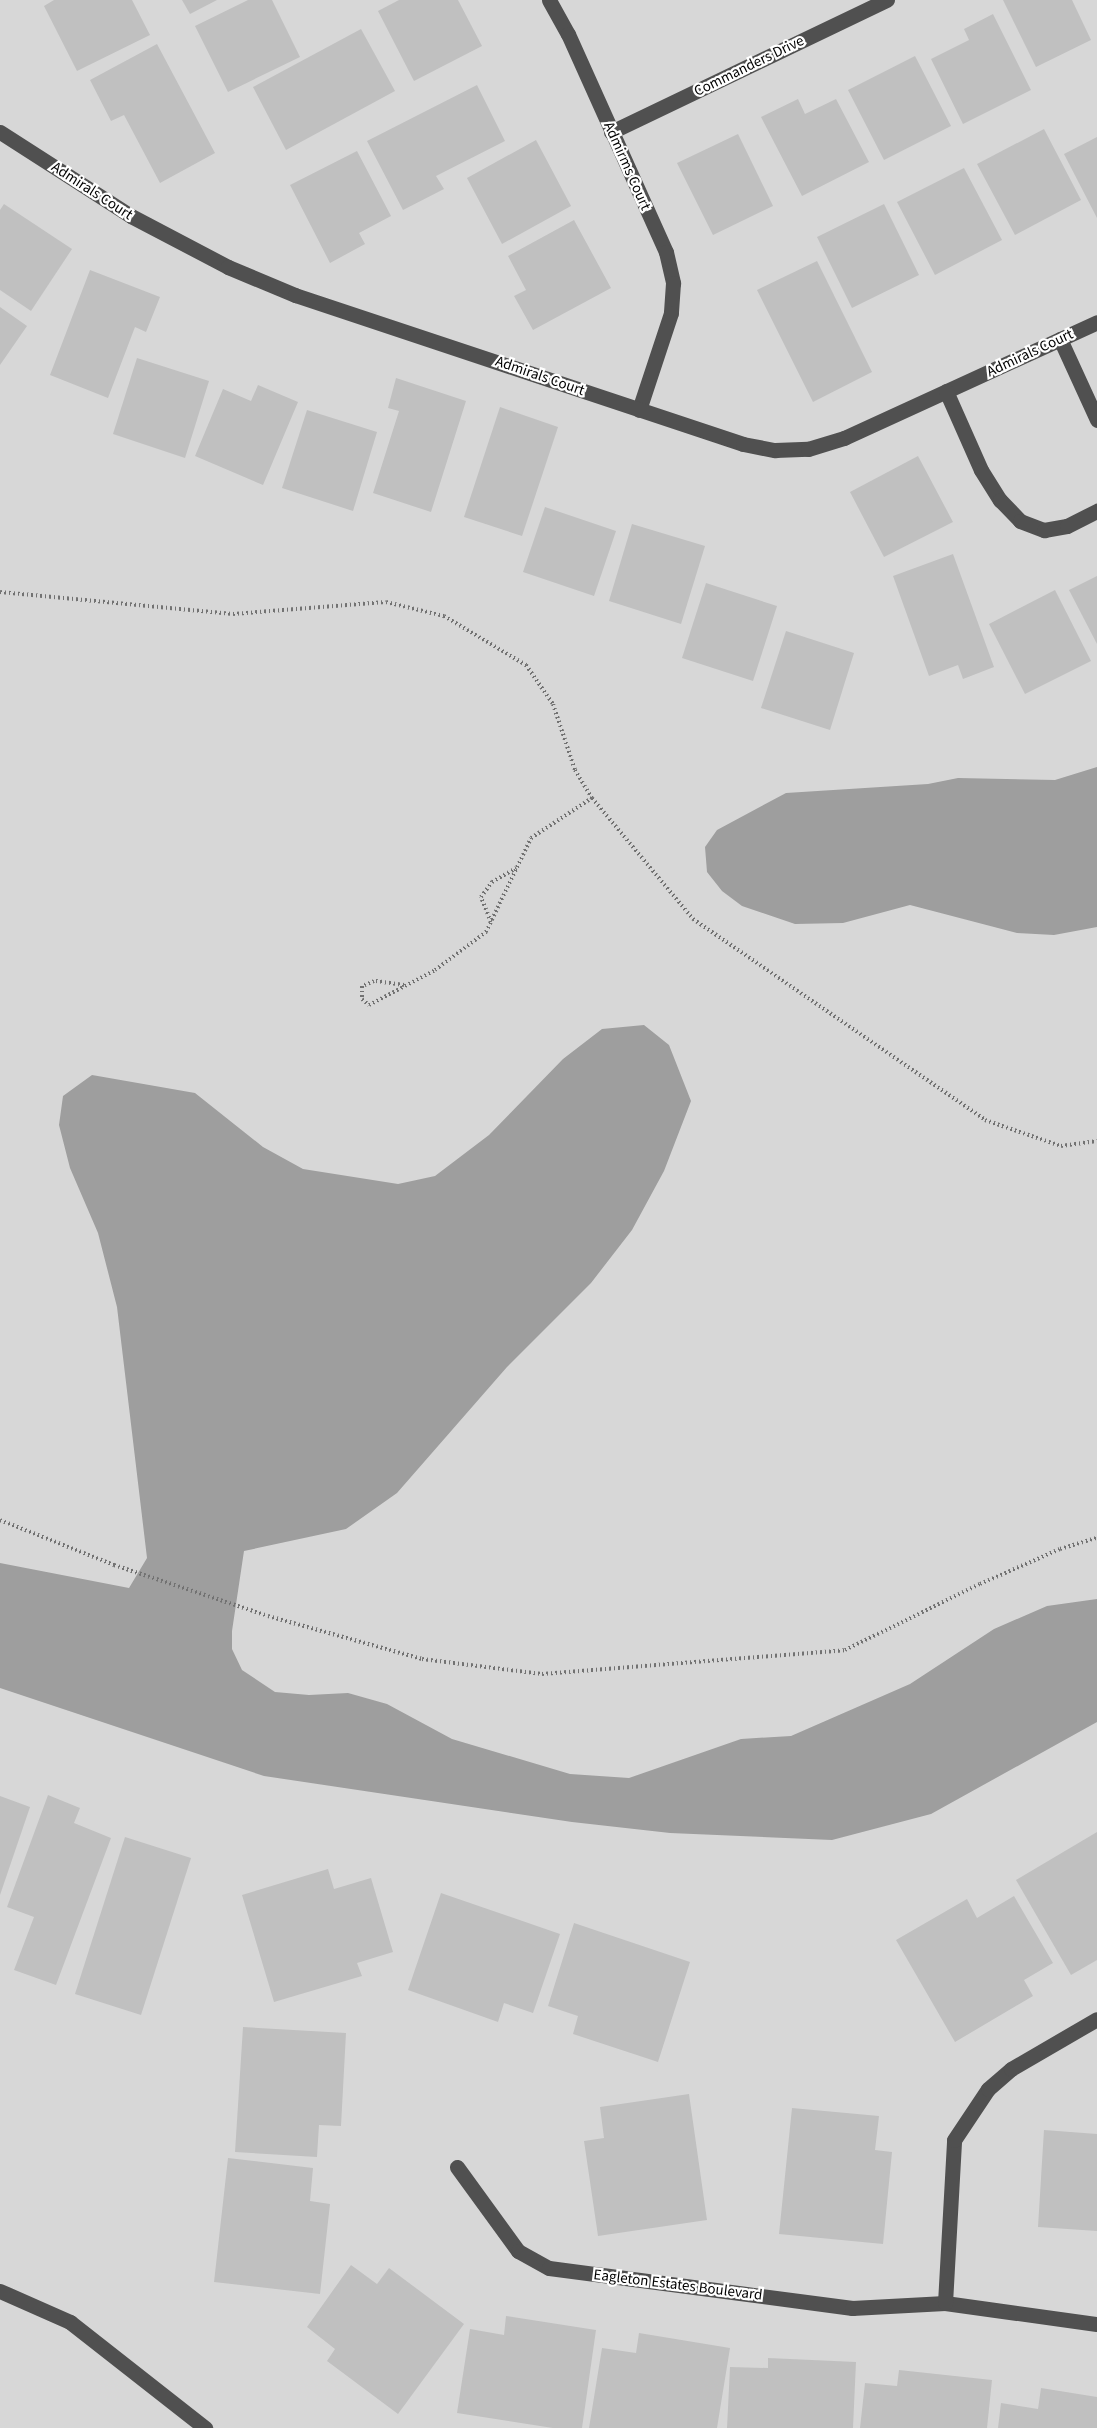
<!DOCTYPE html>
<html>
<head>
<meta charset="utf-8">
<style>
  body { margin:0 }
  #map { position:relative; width:1097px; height:2428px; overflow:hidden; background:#fff; font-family:"Source Sans 3",sans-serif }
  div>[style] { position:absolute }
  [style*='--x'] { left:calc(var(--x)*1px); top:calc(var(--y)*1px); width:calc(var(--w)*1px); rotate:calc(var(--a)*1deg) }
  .green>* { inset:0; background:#d7d7d7 }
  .water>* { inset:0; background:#9e9e9e }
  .building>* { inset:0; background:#c0c0c0 }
  .path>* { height:4px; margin-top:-2px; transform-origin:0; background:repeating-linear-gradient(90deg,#727272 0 1.5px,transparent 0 4.5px) }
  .minor>* { height:15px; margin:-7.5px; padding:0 7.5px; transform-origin:7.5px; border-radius:7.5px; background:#505050 }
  span { translate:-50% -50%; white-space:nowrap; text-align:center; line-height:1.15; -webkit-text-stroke:4.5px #fff; paint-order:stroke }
  .street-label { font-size:15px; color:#000 }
</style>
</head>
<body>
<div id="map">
  <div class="green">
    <i style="clip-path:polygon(0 0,1097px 0,1097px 2428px,0 2428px)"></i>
  </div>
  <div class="water">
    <i style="clip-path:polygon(1097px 767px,1097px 927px,1054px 935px,1017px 933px,910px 905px,843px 923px,795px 924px,742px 906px,722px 891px,707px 872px,705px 847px,717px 830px,786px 793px,928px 784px,958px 778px,1055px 780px)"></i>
    <i style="clip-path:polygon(644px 1025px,669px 1045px,691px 1101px,664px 1171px,632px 1230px,591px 1283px,507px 1367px,397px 1493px,346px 1529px,244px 1551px,232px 1631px,232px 1649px,242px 1670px,275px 1692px,309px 1695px,348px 1693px,387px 1704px,452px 1739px,570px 1774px,629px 1778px,741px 1739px,791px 1736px,910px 1684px,994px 1629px,1047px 1606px,1097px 1599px,1097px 1722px,931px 1814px,832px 1840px,670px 1833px,572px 1822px,264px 1776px,0 1688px,0 1563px,129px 1588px,147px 1558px,117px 1307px,98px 1233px,70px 1168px,59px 1125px,63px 1096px,92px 1075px,195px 1093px,263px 1147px,303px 1169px,398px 1184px,435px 1176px,489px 1135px,563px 1059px,602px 1029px)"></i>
  </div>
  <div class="building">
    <i style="clip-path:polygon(54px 0,132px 0,150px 35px,77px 71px,44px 6px)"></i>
    <i style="clip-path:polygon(182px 0,217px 0,190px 14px)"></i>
    <i style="clip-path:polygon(248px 0,272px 0,300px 57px,228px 92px,195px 26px)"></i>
    <i style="clip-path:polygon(399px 0,458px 0,482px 46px,414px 81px,378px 11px)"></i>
    <i style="clip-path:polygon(1003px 0,1072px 0,1091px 40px,1036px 67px)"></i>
    <i style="clip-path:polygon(993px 14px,1031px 90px,963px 124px,931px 59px,969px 40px,964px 29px)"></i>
    <i style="clip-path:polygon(361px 29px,395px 91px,286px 150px,253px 87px)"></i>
    <i style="clip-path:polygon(157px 44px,215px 153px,160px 183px,124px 115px,111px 121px,90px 80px)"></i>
    <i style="clip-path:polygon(915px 56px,951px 126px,884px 160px,848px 90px)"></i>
    <i style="clip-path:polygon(477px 85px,505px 141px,436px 176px,444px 189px,403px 210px,367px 141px)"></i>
    <i style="clip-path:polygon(798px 99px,805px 114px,836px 99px,869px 162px,802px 196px,761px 117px)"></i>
    <i style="clip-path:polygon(1044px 129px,1081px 200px,1015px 235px,977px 164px)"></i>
    <i style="clip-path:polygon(738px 134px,773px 206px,713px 235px,677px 163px)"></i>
    <i style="clip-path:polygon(1097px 137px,1097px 218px,1064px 154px)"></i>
    <i style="clip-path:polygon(536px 140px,571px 206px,502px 244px,467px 178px)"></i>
    <i style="clip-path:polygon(357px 151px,391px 216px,359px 233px,365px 244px,330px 263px,290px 185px)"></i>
    <i style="clip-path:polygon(964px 168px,1002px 240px,935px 275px,897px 202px)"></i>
    <i style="clip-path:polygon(4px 204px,72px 249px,31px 311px,0 290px,0 210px)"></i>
    <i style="clip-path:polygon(884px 204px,919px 275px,852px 308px,817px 237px)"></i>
    <i style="clip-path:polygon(574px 220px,611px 288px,533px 330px,514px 296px,526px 290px,508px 256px)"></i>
    <i style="clip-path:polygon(817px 261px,872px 372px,813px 402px,757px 290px)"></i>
    <i style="clip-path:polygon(90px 270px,160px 297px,146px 332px,135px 327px,108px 398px,50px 375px)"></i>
    <i style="clip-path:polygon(0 307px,27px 326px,0 365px)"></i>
    <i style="clip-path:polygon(137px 358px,209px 381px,185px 458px,113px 434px)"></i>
    <i style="clip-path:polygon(396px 378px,466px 401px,431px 512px,373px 493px,399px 411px,388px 408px)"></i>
    <i style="clip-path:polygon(258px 385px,298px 402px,263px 485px,195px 456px,223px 389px,251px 401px)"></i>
    <i style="clip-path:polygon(500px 407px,558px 427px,522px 536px,464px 517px)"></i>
    <i style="clip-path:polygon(307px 410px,377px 432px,353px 511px,282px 488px)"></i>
    <i style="clip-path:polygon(918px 456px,953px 522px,884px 557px,850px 492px)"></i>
    <i style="clip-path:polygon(545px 507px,616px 531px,594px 596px,523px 572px)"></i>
    <i style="clip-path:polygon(632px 524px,705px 546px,681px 624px,609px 601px)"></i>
    <i style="clip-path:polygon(953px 554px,994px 667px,963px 679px,958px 665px,929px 676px,893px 576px)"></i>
    <i style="clip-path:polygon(1097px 576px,1097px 644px,1069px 590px)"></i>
    <i style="clip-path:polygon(706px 583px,777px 606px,753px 681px,682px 658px)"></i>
    <i style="clip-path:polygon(1055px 590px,1091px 661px,1025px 694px,989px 624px)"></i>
    <i style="clip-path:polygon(786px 631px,854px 653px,830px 730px,761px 708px)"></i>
    <i style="clip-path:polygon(48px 1795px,80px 1808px,74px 1823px,111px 1838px,56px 1985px,14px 1970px,34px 1917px,7px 1907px)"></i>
    <i style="clip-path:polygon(0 1796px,30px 1807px,0 1895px)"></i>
    <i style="clip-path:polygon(1097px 1832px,1097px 1960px,1071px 1975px,1016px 1880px)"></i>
    <i style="clip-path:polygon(125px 1837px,191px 1858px,141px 2015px,75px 1994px)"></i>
    <i style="clip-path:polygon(328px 1869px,334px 1889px,371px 1878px,393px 1952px,357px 1963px,362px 1976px,274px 2002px,242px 1895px)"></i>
    <i style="clip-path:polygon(441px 1893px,560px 1934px,533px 2013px,504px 2003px,498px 2022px,408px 1990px)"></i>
    <i style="clip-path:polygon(1014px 1896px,1053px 1963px,1024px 1980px,1033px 1996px,955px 2042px,896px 1940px,967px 1899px,977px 1918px)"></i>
    <i style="clip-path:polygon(574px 1923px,690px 1962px,658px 2062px,573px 2034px,578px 2016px,548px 2006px)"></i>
    <i style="clip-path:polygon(243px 2027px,346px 2033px,341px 2126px,319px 2125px,317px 2157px,235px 2152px)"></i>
    <i style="clip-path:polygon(689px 2094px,707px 2220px,598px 2236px,584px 2141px,604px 2138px,600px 2107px)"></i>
    <i style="clip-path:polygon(792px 2108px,879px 2116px,875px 2150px,892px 2152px,883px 2244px,779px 2234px)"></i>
    <i style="clip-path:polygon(1044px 2130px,1097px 2134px,1097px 2231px,1038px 2227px)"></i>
    <i style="clip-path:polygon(228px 2158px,313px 2168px,310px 2201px,330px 2204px,320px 2294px,214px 2282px)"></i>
    <i style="clip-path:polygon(351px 2265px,377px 2284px,389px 2268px,464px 2324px,398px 2414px,327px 2361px,335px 2349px,307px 2327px)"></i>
    <i style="clip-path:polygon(506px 2316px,596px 2330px,582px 2428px,553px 2428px,457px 2413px,470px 2329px,504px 2335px)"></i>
    <i style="clip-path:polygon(639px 2333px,730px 2348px,717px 2428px,589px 2428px,602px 2348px,636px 2353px)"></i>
    <i style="clip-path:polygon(768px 2358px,856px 2362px,853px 2428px,727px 2428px,730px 2367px,768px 2368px)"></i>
    <i style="clip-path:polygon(899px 2370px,992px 2380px,987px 2428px,860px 2428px,865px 2383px,897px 2386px)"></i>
    <i style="clip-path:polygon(1041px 2388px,1097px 2397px,1097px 2428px,998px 2428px,1001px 2403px,1038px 2409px)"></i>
  </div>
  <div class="path">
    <i style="--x:0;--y:592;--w:234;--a:5.4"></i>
    <i style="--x:233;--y:614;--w:153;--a:-4.5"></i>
    <i style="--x:386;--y:602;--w:60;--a:13.6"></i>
    <i style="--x:444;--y:616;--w:96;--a:30.9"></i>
    <i style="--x:526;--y:665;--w:47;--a:55.3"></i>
    <i style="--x:553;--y:704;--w:70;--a:71.6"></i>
    <i style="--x:575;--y:770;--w:33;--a:59"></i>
    <i style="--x:592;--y:798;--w:158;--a:50.1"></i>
    <i style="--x:693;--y:919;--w:354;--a:34.5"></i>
    <i style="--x:985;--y:1120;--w:80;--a:18.9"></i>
    <i style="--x:1061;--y:1146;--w:36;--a:-8"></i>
    <i style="--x:491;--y:922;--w:27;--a:-112"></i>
    <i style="--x:481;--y:897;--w:19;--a:-54"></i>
    <i style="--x:492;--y:882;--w:28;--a:-30"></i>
    <i style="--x:404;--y:985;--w:30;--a:-172"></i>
    <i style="--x:374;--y:981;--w:13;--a:157"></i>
    <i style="--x:362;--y:986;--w:13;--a:90"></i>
    <i style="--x:362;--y:999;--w:9;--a:41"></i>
    <i style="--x:369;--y:1005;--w:75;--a:-27.9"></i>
    <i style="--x:435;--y:970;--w:64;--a:-36.7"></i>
    <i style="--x:486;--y:932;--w:104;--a:-64.4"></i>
    <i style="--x:531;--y:838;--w:73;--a:-33.3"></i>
    <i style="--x:0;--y:1520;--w:123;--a:21.5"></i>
    <i style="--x:114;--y:1565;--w:162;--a:18.3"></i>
    <i style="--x:268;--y:1616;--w:160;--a:15.6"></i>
    <i style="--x:422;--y:1659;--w:121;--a:7.1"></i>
    <i style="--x:542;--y:1674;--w:304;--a:-4.5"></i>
    <i style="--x:845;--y:1650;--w:150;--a:-26.1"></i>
    <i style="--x:980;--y:1584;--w:87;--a:-23.6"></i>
    <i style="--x:1060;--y:1549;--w:39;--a:-17"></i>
  </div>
  <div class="minor">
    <i style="--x:549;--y:0;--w:39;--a:61"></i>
    <i style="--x:568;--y:34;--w:239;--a:65.8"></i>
    <i style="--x:666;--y:252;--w:32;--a:77"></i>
    <i style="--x:673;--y:283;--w:30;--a:94"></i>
    <i style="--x:671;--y:313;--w:102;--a:108.3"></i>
    <i style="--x:0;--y:132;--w:156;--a:32.7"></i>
    <i style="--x:131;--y:216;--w:110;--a:27.7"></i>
    <i style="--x:228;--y:267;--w:73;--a:22.7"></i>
    <i style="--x:295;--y:295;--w:472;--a:18.4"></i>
    <i style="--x:743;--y:444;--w:33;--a:11"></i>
    <i style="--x:775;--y:450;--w:33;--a:-2"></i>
    <i style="--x:808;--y:449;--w:38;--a:-17"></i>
    <i style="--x:844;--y:438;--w:278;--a:-24.6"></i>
    <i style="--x:611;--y:132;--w:306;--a:-25.6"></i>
    <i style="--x:1060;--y:339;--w:89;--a:65.4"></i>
    <i style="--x:946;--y:391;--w:86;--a:66.1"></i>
    <i style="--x:981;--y:470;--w:36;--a:58"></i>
    <i style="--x:1000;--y:500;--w:29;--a:46"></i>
    <i style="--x:1020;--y:521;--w:26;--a:21"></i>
    <i style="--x:1044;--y:530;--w:23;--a:-10"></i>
    <i style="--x:1067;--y:526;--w:34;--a:-27"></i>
    <i style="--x:457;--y:2167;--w:104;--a:54"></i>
    <i style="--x:518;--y:2251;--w:35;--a:29"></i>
    <i style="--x:549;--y:2268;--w:306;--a:7.5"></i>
    <i style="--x:852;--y:2308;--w:93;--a:-3.1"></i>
    <i style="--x:945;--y:2303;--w:153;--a:7.9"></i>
    <i style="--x:0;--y:2291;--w:77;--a:23.9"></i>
    <i style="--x:70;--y:2322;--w:172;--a:38.1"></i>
    <i style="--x:945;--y:2303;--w:163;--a:-86.8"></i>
    <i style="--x:954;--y:2140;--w:61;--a:-56.3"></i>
    <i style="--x:988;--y:2089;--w:30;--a:-41"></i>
    <i style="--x:1011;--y:2069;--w:99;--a:-30.2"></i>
  </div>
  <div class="street-label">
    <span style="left:749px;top:66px;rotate:-26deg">Commanders Drive</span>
    <span style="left:627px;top:166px;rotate:66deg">Admirms Court</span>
    <span style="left:92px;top:191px;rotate:33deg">Admirals Court</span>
    <span style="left:1030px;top:353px;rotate:-25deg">Admirals Court</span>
    <span style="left:540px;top:376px;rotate:19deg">Admirals Court</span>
    <span style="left:678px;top:2285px;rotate:7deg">Eagleton Estates Boulevard</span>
  </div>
</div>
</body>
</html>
